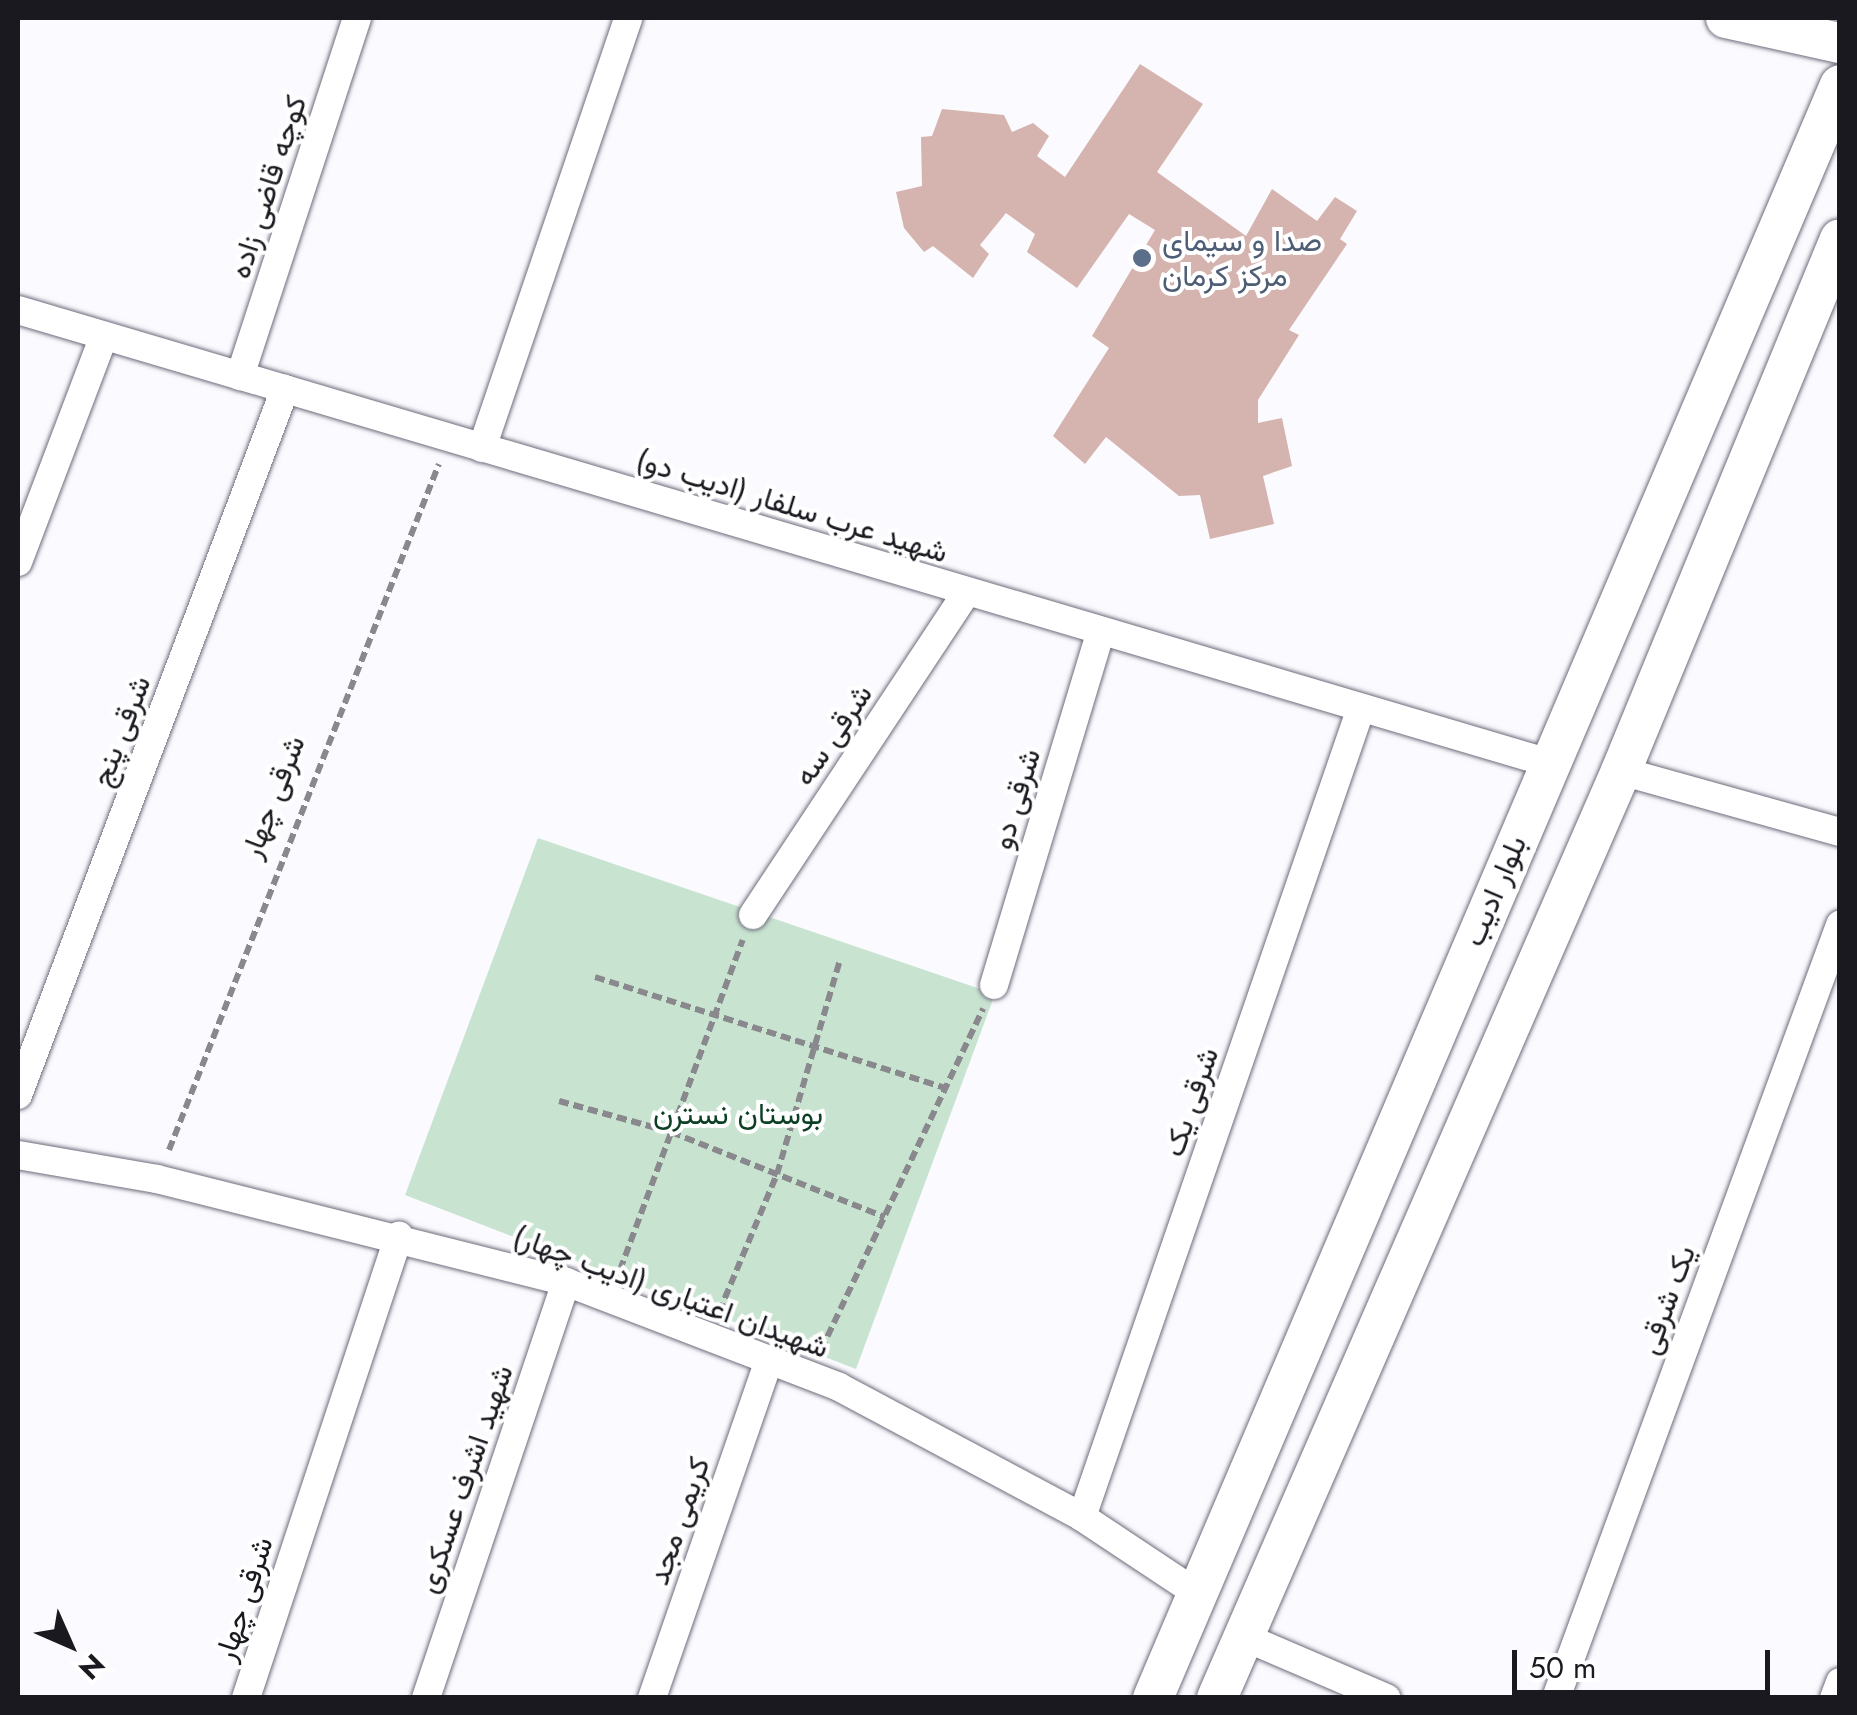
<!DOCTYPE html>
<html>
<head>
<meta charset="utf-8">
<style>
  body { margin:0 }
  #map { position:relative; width:1857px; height:1715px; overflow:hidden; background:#fbfafe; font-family:Jost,Vazirmatn,sans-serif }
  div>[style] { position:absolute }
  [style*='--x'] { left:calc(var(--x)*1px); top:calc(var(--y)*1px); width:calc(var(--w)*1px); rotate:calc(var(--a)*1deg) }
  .green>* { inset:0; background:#c8e4d1 }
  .building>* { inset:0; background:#d5b3ae }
  .path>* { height:6px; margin-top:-3px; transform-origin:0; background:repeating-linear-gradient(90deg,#89888d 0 10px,transparent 0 15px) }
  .roads { filter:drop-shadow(0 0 2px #6f6b7b) drop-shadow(0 0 2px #6f6b7b) }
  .street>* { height:28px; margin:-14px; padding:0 14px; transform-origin:14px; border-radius:14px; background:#fff }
  .secondary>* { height:40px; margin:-20px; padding:0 20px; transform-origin:20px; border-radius:20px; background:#fff }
  .dots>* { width:28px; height:28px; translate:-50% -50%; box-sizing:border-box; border:5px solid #fff; border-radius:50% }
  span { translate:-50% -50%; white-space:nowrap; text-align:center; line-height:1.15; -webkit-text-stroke:8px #fff; paint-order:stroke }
  .street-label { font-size:30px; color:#1b1920 }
  .service-label { font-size:30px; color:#4e5e75 }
  .left { translate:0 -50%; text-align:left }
  .park-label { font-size:30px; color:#0d3f24 }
  .frame { position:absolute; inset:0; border:20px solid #1b1920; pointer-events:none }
  .north { position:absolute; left:20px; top:1595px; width:100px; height:100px; -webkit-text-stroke:8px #fff; paint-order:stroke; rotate:135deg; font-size:28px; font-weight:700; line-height:40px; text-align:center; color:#1b1920 }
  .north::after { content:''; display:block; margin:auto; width:35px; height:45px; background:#1b1920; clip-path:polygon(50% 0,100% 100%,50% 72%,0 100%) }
  .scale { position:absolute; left:1512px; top:1650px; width:258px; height:45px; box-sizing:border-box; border:5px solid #1b1920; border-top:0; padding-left:12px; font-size:30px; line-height:35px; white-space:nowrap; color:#1b1920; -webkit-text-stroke:8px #fff; paint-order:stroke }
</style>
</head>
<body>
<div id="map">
  <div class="green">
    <i style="clip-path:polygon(538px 838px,995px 994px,856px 1369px,405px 1195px)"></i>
  </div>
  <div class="building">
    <i style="clip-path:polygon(1140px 64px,1203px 104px,1157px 172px,1246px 236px,1272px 189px,1317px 221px,1335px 197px,1357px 211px,1340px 239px,1347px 244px,1289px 330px,1299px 335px,1258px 400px,1258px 423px,1282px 418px,1292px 466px,1263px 476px,1274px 524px,1210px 539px,1200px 495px,1179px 496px,1106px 437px,1085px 464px,1053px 436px,1109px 348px,1092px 336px,1155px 230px,1129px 214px,1077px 288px,1027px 252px,1035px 234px,1006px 213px,980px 245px,989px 254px,973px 278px,933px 246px,924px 252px,904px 228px,896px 192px,922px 186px,921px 137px,932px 136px,942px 109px,1004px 115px,1012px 132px,1033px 123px,1049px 136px,1037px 156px,1065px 177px)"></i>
  </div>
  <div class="path">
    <i style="--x:595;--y:977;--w:367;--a:17.6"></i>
    <i style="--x:559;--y:1101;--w:116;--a:15.5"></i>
    <i style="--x:671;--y:1132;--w:230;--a:21.7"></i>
    <i style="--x:169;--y:1150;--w:737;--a:-68.52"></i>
    <i style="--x:620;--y:1270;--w:352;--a:-69.6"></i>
    <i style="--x:719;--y:1312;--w:150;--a:-67.2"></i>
    <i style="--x:777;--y:1174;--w:223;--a:-73.6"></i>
    <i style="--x:821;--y:1350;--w:378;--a:-64.6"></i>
  </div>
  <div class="roads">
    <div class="street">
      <i style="--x:18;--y:310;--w:1597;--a:16.48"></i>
      <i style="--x:240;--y:376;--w:377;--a:-71.9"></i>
      <i style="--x:482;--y:448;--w:454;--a:-71.2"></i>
      <i style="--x:18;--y:562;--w:240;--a:-69.2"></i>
      <i style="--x:1621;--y:771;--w:227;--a:15.6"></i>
      <i style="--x:753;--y:915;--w:387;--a:-56.5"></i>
      <i style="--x:994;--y:985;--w:370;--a:-73.2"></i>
      <i style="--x:18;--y:1095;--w:755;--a:-69.28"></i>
      <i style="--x:18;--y:1155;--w:141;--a:9.8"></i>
      <i style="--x:157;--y:1179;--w:422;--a:14.1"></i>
      <i style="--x:566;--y:1282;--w:292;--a:21"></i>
      <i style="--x:839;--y:1387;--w:276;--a:28.1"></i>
      <i style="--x:1082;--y:1517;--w:139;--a:33.6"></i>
      <i style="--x:1082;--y:1517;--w:856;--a:-70.97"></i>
      <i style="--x:1244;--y:1637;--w:155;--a:23.2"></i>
      <i style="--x:246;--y:1698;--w:487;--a:-71.7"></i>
      <i style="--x:426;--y:1698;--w:439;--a:-71.4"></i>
      <i style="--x:652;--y:1698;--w:352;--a:-70.9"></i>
      <i style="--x:1556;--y:1698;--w:824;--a:-69.83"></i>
      <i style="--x:1834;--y:1698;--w:17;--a:-69"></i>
    </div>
    <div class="secondary">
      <i style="--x:1726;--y:18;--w:117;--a:12.4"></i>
      <i style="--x:1153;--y:1698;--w:1753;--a:-66.93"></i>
      <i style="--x:1217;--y:1698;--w:1011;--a:-66.45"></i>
      <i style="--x:1621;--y:771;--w:575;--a:-67.63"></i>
    </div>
  </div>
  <div class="dots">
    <i style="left:1142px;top:258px;background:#5c6f8a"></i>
  </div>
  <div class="street-label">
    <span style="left:268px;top:187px;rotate:-72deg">کوچه قاضی زاده</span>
    <span style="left:792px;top:506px;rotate:17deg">شهید عرب سلفار (ادیب دو)</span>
    <span style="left:121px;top:731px;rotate:-69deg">شرقی پنج</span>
    <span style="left:833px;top:735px;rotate:-56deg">شرقی سه</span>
    <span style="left:273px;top:797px;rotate:-69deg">شرقی چهار</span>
    <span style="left:1016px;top:799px;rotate:-73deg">شرقی دو</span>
    <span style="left:1495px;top:891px;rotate:-67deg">بلوار ادیب</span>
    <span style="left:1191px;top:1102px;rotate:-71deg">شرقی یک</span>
    <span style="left:671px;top:1292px;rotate:20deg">شهیدان اعتباری (ادیب چهار)</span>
    <span style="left:1667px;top:1300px;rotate:-70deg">یک شرقی</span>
    <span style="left:465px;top:1479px;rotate:-71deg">شهید اشرف عسکری</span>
    <span style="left:679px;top:1521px;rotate:-71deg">کریمی مجد</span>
    <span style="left:244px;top:1599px;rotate:-72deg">شرقی چهار</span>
  </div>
  <div class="service-label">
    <span class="left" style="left:1162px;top:258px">صدا و سیمای<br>مرکز کرمان</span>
  </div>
  <div class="park-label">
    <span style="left:738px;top:1114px">بوستان نسترن</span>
  </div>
  <div class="frame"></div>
  <div class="north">N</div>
  <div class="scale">50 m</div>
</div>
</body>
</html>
